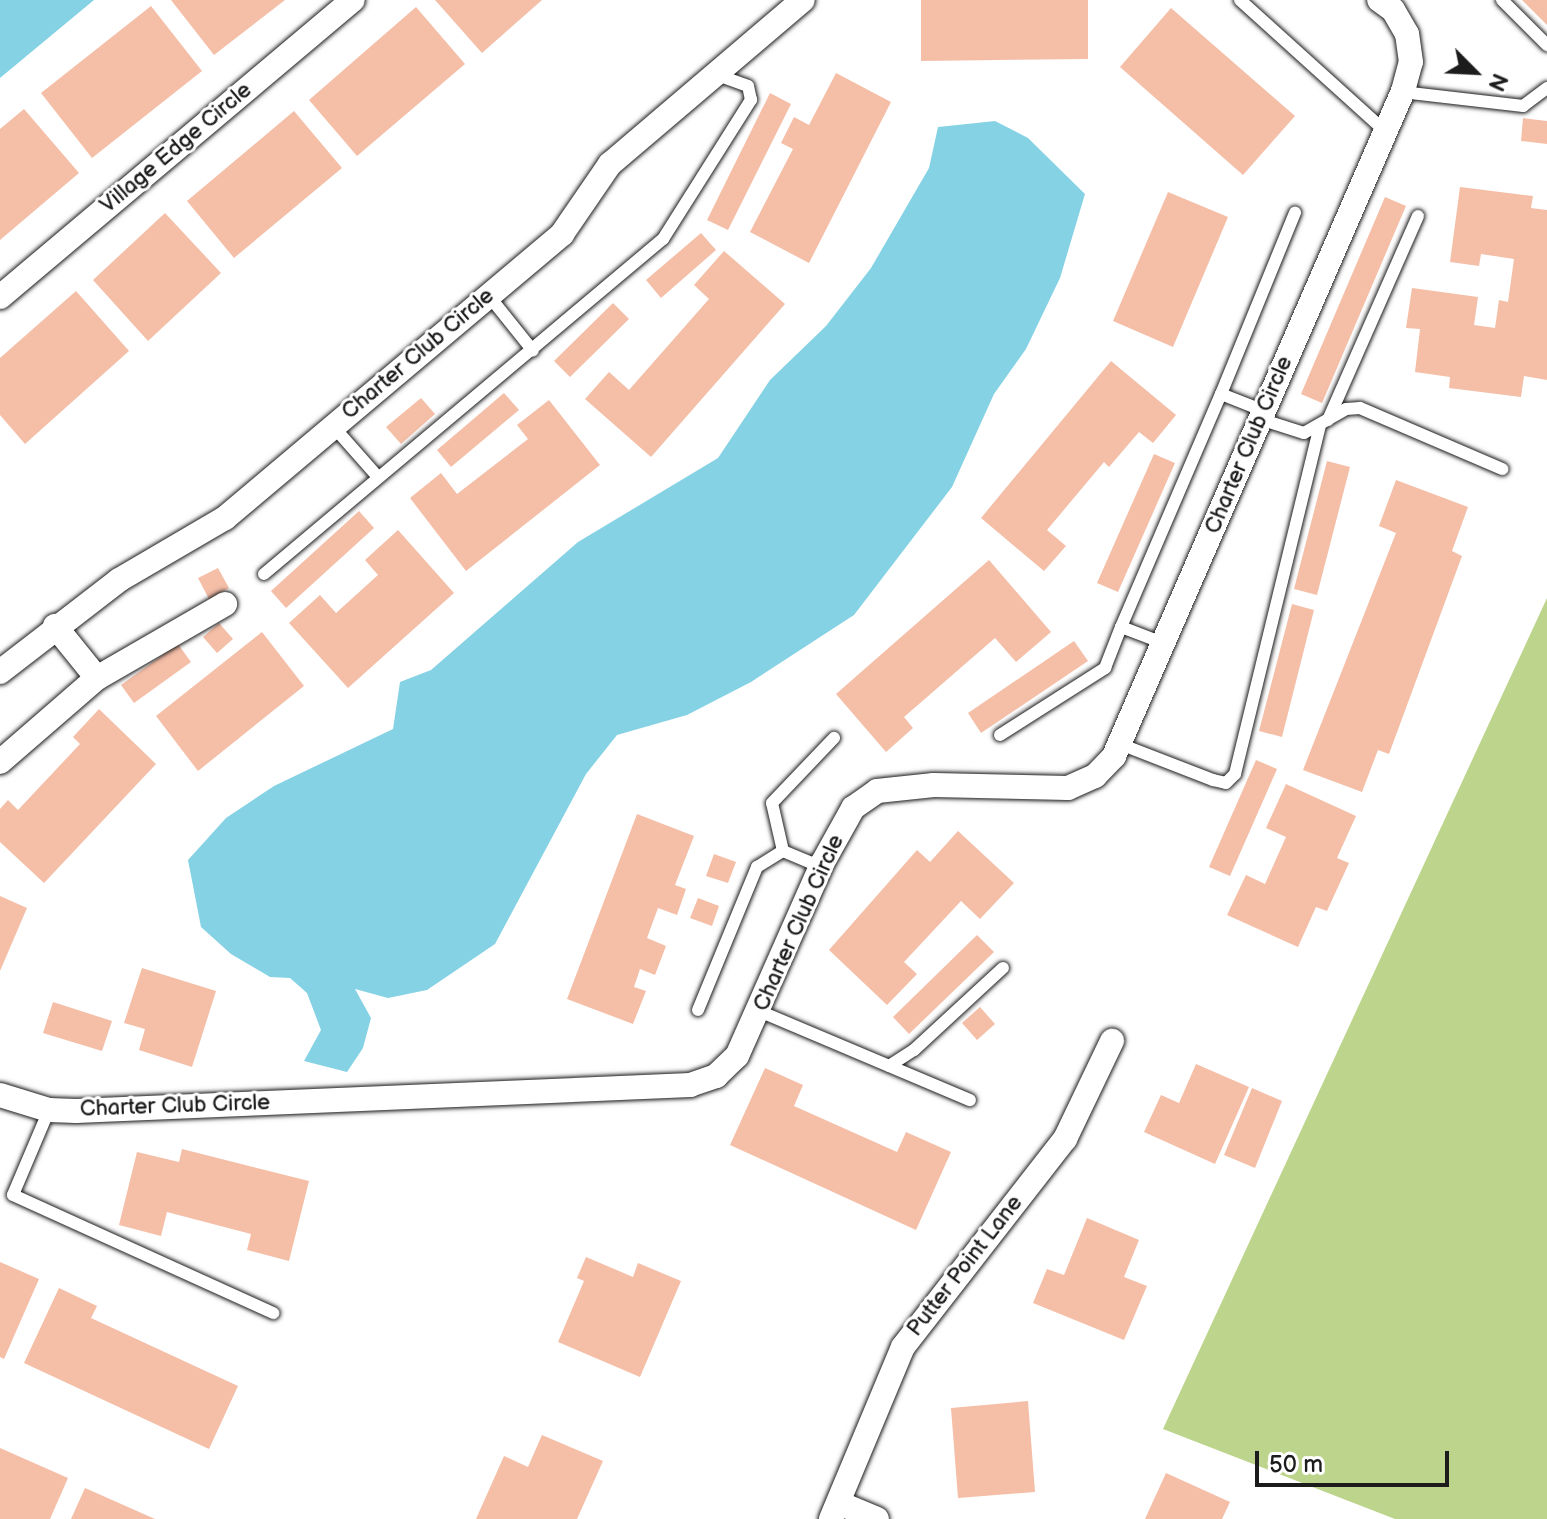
<!DOCTYPE html>
<html>
<head>
<meta charset="utf-8">
<style>
  body { margin:0 }
  #map { position:relative; width:1547px; height:1519px; overflow:hidden; background:#fff; font-family:"Balsamiq Sans",sans-serif }
  div>[style] { position:absolute }
  [style*='--x'] { left:calc(var(--x)*1px); top:calc(var(--y)*1px); width:calc(var(--w)*1px); rotate:calc(var(--a)*1deg) }
  .green>* { inset:0; background:#bcd48b }
  .water>* { inset:0; background:#85d2e4 }
  .building>* { inset:0; background:#f4bea7 }
  .roads { filter:drop-shadow(0 0 2px #1c1c1c) drop-shadow(0 0 2px #1c1c1c) }
  .lane>* { height:12px; margin:-6px; padding:0 6px; transform-origin:6px; border-radius:6px; background:#fff }
  .street>* { height:24px; margin:-12px; padding:0 12px; transform-origin:12px; border-radius:12px; background:#fff }
  span { translate:-50% -50%; white-space:nowrap; text-align:center; line-height:1.15; -webkit-text-stroke:6px #fff; paint-order:stroke }
  .street-label { font-size:22px; color:#1c1c1c }
  .north { position:absolute; left:1435px; top:32px; width:80px; height:80px; -webkit-text-stroke:6px #fff; paint-order:stroke; rotate:114deg; font-size:22px; font-weight:700; line-height:32px; text-align:center; color:#1c1c1c }
  .north::after { content:''; display:block; margin:auto; width:28px; height:36px; background:#1c1c1c; clip-path:polygon(50% 0,100% 100%,50% 72%,0 100%) }
  .scale { position:absolute; left:1255px; top:1451px; width:194px; height:36px; box-sizing:border-box; border:4px solid #1c1c1c; border-top:0; padding-left:10px; font-size:24px; line-height:28px; white-space:nowrap; color:#1c1c1c; -webkit-text-stroke:6px #fff; paint-order:stroke }
</style>
</head>
<body>
<div id="map">
  <div class="green">
    <i style="clip-path:polygon(1547px 598px,1547px 1519px,1395px 1519px,1163px 1429px)"></i>
  </div>
  <div class="water">
    <i style="clip-path:polygon(0 0,94px 0,0 78px)"></i>
    <i style="clip-path:polygon(995px 121px,1028px 138px,1085px 194px,1060px 278px,1026px 349px,994px 394px,952px 487px,854px 615px,751px 682px,687px 715px,617px 735px,586px 774px,495px 944px,427px 990px,388px 998px,355px 989px,371px 1018px,363px 1048px,347px 1072px,304px 1061px,321px 1030px,307px 993px,290px 978px,270px 977px,231px 954px,201px 927px,188px 860px,226px 818px,274px 786px,393px 729px,400px 682px,431px 670px,578px 542px,718px 458px,770px 380px,826px 326px,871px 268px,929px 168px,938px 127px)"></i>
  </div>
  <div class="building">
    <i style="clip-path:polygon(171px 0,285px 0,214px 55px)"></i>
    <i style="clip-path:polygon(435px 0,542px 0,482px 53px)"></i>
    <i style="clip-path:polygon(921px 0,1088px 0,1088px 59px,921px 61px)"></i>
    <i style="clip-path:polygon(1522px 0,1547px 0,1547px 25px)"></i>
    <i style="clip-path:polygon(151px 6px,202px 71px,92px 158px,41px 93px)"></i>
    <i style="clip-path:polygon(416px 7px,465px 64px,357px 156px,309px 100px)"></i>
    <i style="clip-path:polygon(1171px 8px,1295px 116px,1243px 175px,1120px 67px)"></i>
    <i style="clip-path:polygon(836px 73px,891px 102px,809px 263px,750px 232px,793px 149px,781px 143px,794px 117px,809px 125px)"></i>
    <i style="clip-path:polygon(770px 93px,791px 104px,728px 230px,707px 220px)"></i>
    <i style="clip-path:polygon(24px 109px,79px 173px,0 240px,0 129px)"></i>
    <i style="clip-path:polygon(294px 111px,342px 168px,234px 258px,187px 201px)"></i>
    <i style="clip-path:polygon(1523px 118px,1547px 121px,1547px 144px,1521px 141px)"></i>
    <i style="clip-path:polygon(1460px 187px,1533px 196px,1531px 208px,1547px 210px,1547px 380px,1524px 376px,1521px 397px,1449px 388px,1450px 377px,1415px 372px,1420px 329px,1406px 328px,1412px 288px,1478px 297px,1474px 325px,1495px 328px,1499px 300px,1508px 302px,1514px 259px,1481px 254px,1479px 266px,1450px 262px)"></i>
    <i style="clip-path:polygon(1168px 192px,1228px 217px,1173px 347px,1113px 321px)"></i>
    <i style="clip-path:polygon(1385px 197px,1406px 206px,1322px 403px,1301px 394px)"></i>
    <i style="clip-path:polygon(165px 213px,221px 273px,148px 341px,93px 280px)"></i>
    <i style="clip-path:polygon(701px 233px,716px 250px,661px 298px,646px 280px)"></i>
    <i style="clip-path:polygon(724px 251px,785px 304px,651px 457px,585px 399px,609px 372px,629px 390px,709px 299px,694px 285px)"></i>
    <i style="clip-path:polygon(76px 291px,129px 351px,25px 444px,0 415px,0 358px)"></i>
    <i style="clip-path:polygon(613px 303px,629px 319px,570px 377px,554px 361px)"></i>
    <i style="clip-path:polygon(1111px 361px,1176px 415px,1153px 443px,1139px 432px,1109px 467px,1104px 462px,1047px 530px,1066px 546px,1044px 571px,981px 518px)"></i>
    <i style="clip-path:polygon(504px 393px,519px 410px,451px 467px,437px 450px)"></i>
    <i style="clip-path:polygon(421px 398px,435px 414px,401px 444px,386px 427px)"></i>
    <i style="clip-path:polygon(549px 400px,600px 465px,466px 571px,410px 498px,441px 473px,457px 494px,528px 439px,517px 425px)"></i>
    <i style="clip-path:polygon(1154px 454px,1175px 463px,1118px 592px,1097px 583px)"></i>
    <i style="clip-path:polygon(1327px 461px,1350px 467px,1317px 595px,1294px 589px)"></i>
    <i style="clip-path:polygon(1396px 480px,1468px 507px,1452px 551px,1462px 556px,1389px 754px,1378px 750px,1362px 792px,1303px 770px,1396px 533px,1379px 526px)"></i>
    <i style="clip-path:polygon(359px 511px,374px 528px,286px 608px,271px 591px)"></i>
    <i style="clip-path:polygon(398px 530px,454px 593px,348px 688px,289px 623px,320px 595px,336px 613px,378px 575px,365px 560px)"></i>
    <i style="clip-path:polygon(989px 560px,1051px 632px,1016px 662px,995px 638px,904px 717px,913px 728px,886px 752px,836px 694px)"></i>
    <i style="clip-path:polygon(218px 568px,229px 588px,209px 599px,198px 578px)"></i>
    <i style="clip-path:polygon(1292px 604px,1314px 610px,1282px 737px,1259px 731px)"></i>
    <i style="clip-path:polygon(219px 623px,233px 639px,217px 653px,203px 637px)"></i>
    <i style="clip-path:polygon(262px 632px,304px 686px,198px 771px,156px 716px)"></i>
    <i style="clip-path:polygon(1074px 641px,1088px 661px,981px 733px,968px 713px)"></i>
    <i style="clip-path:polygon(178px 644px,191px 662px,134px 703px,121px 685px)"></i>
    <i style="clip-path:polygon(99px 709px,156px 764px,44px 883px,0 842px,0 809px,8px 800px,18px 810px,80px 744px,73px 737px)"></i>
    <i style="clip-path:polygon(1256px 760px,1277px 769px,1230px 876px,1209px 867px)"></i>
    <i style="clip-path:polygon(1286px 784px,1356px 816px,1337px 858px,1349px 863px,1327px 911px,1316px 907px,1298px 947px,1227px 915px,1246px 875px,1265px 884px,1286px 837px,1266px 828px)"></i>
    <i style="clip-path:polygon(637px 814px,694px 836px,675px 885px,686px 889px,677px 915px,658px 908px,647px 938px,666px 946px,655px 975px,640px 969px,634px 987px,646px 991px,633px 1024px,567px 999px)"></i>
    <i style="clip-path:polygon(958px 831px,1014px 883px,980px 919px,961px 901px,904px 962px,917px 974px,887px 1005px,829px 950px,917px 850px,930px 862px)"></i>
    <i style="clip-path:polygon(714px 854px,736px 862px,728px 883px,706px 876px)"></i>
    <i style="clip-path:polygon(0 896px,27px 908px,0 971px)"></i>
    <i style="clip-path:polygon(698px 898px,719px 906px,712px 926px,690px 918px)"></i>
    <i style="clip-path:polygon(977px 935px,994px 952px,909px 1034px,893px 1017px)"></i>
    <i style="clip-path:polygon(142px 968px,216px 991px,192px 1067px,139px 1050px,145px 1029px,124px 1023px)"></i>
    <i style="clip-path:polygon(53px 1002px,112px 1021px,102px 1051px,43px 1033px)"></i>
    <i style="clip-path:polygon(980px 1007px,995px 1024px,977px 1040px,962px 1023px)"></i>
    <i style="clip-path:polygon(1196px 1064px,1249px 1087px,1215px 1164px,1144px 1132px,1161px 1095px,1179px 1103px)"></i>
    <i style="clip-path:polygon(765px 1068px,803px 1085px,794px 1106px,897px 1152px,906px 1132px,951px 1152px,916px 1230px,730px 1145px)"></i>
    <i style="clip-path:polygon(1252px 1088px,1282px 1101px,1255px 1168px,1224px 1155px)"></i>
    <i style="clip-path:polygon(182px 1149px,309px 1181px,289px 1261px,247px 1250px,251px 1234px,167px 1212px,161px 1236px,119px 1225px,137px 1152px,179px 1162px)"></i>
    <i style="clip-path:polygon(1087px 1218px,1139px 1240px,1124px 1277px,1147px 1286px,1124px 1340px,1033px 1303px,1047px 1269px,1064px 1275px)"></i>
    <i style="clip-path:polygon(586px 1257px,633px 1277px,638px 1263px,681px 1281px,640px 1377px,558px 1342px,584px 1281px,577px 1278px)"></i>
    <i style="clip-path:polygon(0 1262px,39px 1279px,4px 1359px,0 1357px)"></i>
    <i style="clip-path:polygon(59px 1288px,97px 1306px,91px 1318px,238px 1386px,209px 1449px,24px 1363px)"></i>
    <i style="clip-path:polygon(1028px 1401px,1035px 1492px,958px 1498px,951px 1408px)"></i>
    <i style="clip-path:polygon(542px 1435px,603px 1461px,577px 1519px,476px 1519px,504px 1456px,528px 1467px)"></i>
    <i style="clip-path:polygon(0 1448px,68px 1478px,50px 1519px,0 1519px)"></i>
    <i style="clip-path:polygon(1166px 1473px,1230px 1502px,1222px 1519px,1145px 1519px)"></i>
    <i style="clip-path:polygon(85px 1488px,155px 1519px,71px 1519px)"></i>
  </div>
  <div class="roads">
    <div class="lane">
      <i style="--x:1240;--y:0;--w:195;--a:42.1"></i>
      <i style="--x:1502;--y:0;--w:64;--a:45"></i>
      <i style="--x:1402;--y:92;--w:122;--a:6.6"></i>
      <i style="--x:1523;--y:106;--w:30;--a:-37"></i>
      <i style="--x:489;--y:296;--w:70;--a:51.3"></i>
      <i style="--x:1221;--y:394;--w:196;--a:-67.8"></i>
      <i style="--x:1260;--y:419;--w:46;--a:17.7"></i>
      <i style="--x:1304;--y:433;--w:48;--a:-29.7"></i>
      <i style="--x:1346;--y:409;--w:14;--a:-4"></i>
      <i style="--x:1360;--y:408;--w:155;--a:23.2"></i>
      <i style="--x:1328;--y:420;--w:223;--a:-66.2"></i>
      <i style="--x:332;--y:425;--w:69;--a:48.5"></i>
      <i style="--x:264;--y:574;--w:521;--a:-40.02"></i>
      <i style="--x:663;--y:239;--w:165;--a:-57.7"></i>
      <i style="--x:751;--y:100;--w:14;--a:-102"></i>
      <i style="--x:748;--y:86;--w:35;--a:-160"></i>
      <i style="--x:1163;--y:643;--w:45;--a:-159.1"></i>
      <i style="--x:1121;--y:627;--w:254;--a:-66.8"></i>
      <i style="--x:1221;--y:394;--w:46;--a:21.6"></i>
      <i style="--x:1000;--y:735;--w:125;--a:-32.5"></i>
      <i style="--x:1105;--y:668;--w:44;--a:-68.7"></i>
      <i style="--x:1120;--y:744;--w:100;--a:21.2"></i>
      <i style="--x:1213;--y:780;--w:13;--a:13"></i>
      <i style="--x:1226;--y:783;--w:13;--a:-45"></i>
      <i style="--x:1235;--y:774;--w:358;--a:-76.3"></i>
      <i style="--x:783;--y:851;--w:49;--a:-102.9"></i>
      <i style="--x:772;--y:803;--w:90;--a:-46.4"></i>
      <i style="--x:698;--y:1010;--w:155;--a:-67.6"></i>
      <i style="--x:757;--y:867;--w:31;--a:-32"></i>
      <i style="--x:783;--y:851;--w:41;--a:22.8"></i>
      <i style="--x:759;--y:1011;--w:229;--a:22.9"></i>
      <i style="--x:889;--y:1066;--w:30;--a:-33"></i>
      <i style="--x:914;--y:1050;--w:121;--a:-42.7"></i>
      <i style="--x:49;--y:1110;--w:92;--a:113"></i>
      <i style="--x:13;--y:1195;--w:286;--a:24.4"></i>
    </div>
    <div class="street">
      <i style="--x:0;--y:297;--w:461;--a:-40.1"></i>
      <i style="--x:0;--y:672;--w:150;--a:-37.7"></i>
      <i style="--x:119;--y:580;--w:123;--a:-30.3"></i>
      <i style="--x:225;--y:518;--w:441;--a:-40.1"></i>
      <i style="--x:562;--y:234;--w:85;--a:-55.6"></i>
      <i style="--x:610;--y:164;--w:253;--a:-40.4"></i>
      <i style="--x:97;--y:678;--w:148;--a:-30"></i>
      <i style="--x:0;--y:762;--w:128;--a:-40.9"></i>
      <i style="--x:97;--y:678;--w:67;--a:-128.9"></i>
      <i style="--x:0;--y:1095;--w:51;--a:17"></i>
      <i style="--x:49;--y:1110;--w:27;--a:2"></i>
      <i style="--x:76;--y:1111;--w:615;--a:-2.42"></i>
      <i style="--x:690;--y:1085;--w:28;--a:-19"></i>
      <i style="--x:716;--y:1076;--w:29;--a:-44"></i>
      <i style="--x:737;--y:1056;--w:212;--a:-66.1"></i>
      <i style="--x:823;--y:862;--w:62;--a:-60.9"></i>
      <i style="--x:853;--y:808;--w:29;--a:-35"></i>
      <i style="--x:877;--y:791;--w:57;--a:-6"></i>
      <i style="--x:934;--y:785;--w:134;--a:1.3"></i>
      <i style="--x:1068;--y:788;--w:30;--a:-24"></i>
      <i style="--x:1095;--y:776;--w:28;--a:-46"></i>
      <i style="--x:1114;--y:756;--w:725;--a:-66.51"></i>
      <i style="--x:1403;--y:91;--w:30;--a:-75"></i>
      <i style="--x:1411;--y:62;--w:28;--a:-98"></i>
      <i style="--x:1407;--y:34;--w:28;--a:-120"></i>
      <i style="--x:1393;--y:10;--w:17;--a:-144"></i>
      <i style="--x:839;--y:1503;--w:41;--a:22.8"></i>
      <i style="--x:831;--y:1519;--w:186;--a:-67.3"></i>
      <i style="--x:903;--y:1347;--w:264;--a:-52.1"></i>
      <i style="--x:1065;--y:1139;--w:109;--a:-64.4"></i>
    </div>
  </div>
  <div class="street-label">
    <span style="left:176px;top:148px;rotate:-40deg">Village Edge Circle</span>
    <span style="left:418px;top:354px;rotate:-40deg">Charter Club Circle</span>
    <span style="left:1249px;top:445px;rotate:-67deg">Charter Club Circle</span>
    <span style="left:799px;top:923px;rotate:-66deg">Charter Club Circle</span>
    <span style="left:175px;top:1106px;rotate:-2deg">Charter Club Circle</span>
    <span style="left:965px;top:1266px;rotate:-52deg">Putter Point Lane</span>
  </div>
  <div class="north">N</div>
  <div class="scale">50 m</div>
</div>
</body>
</html>
